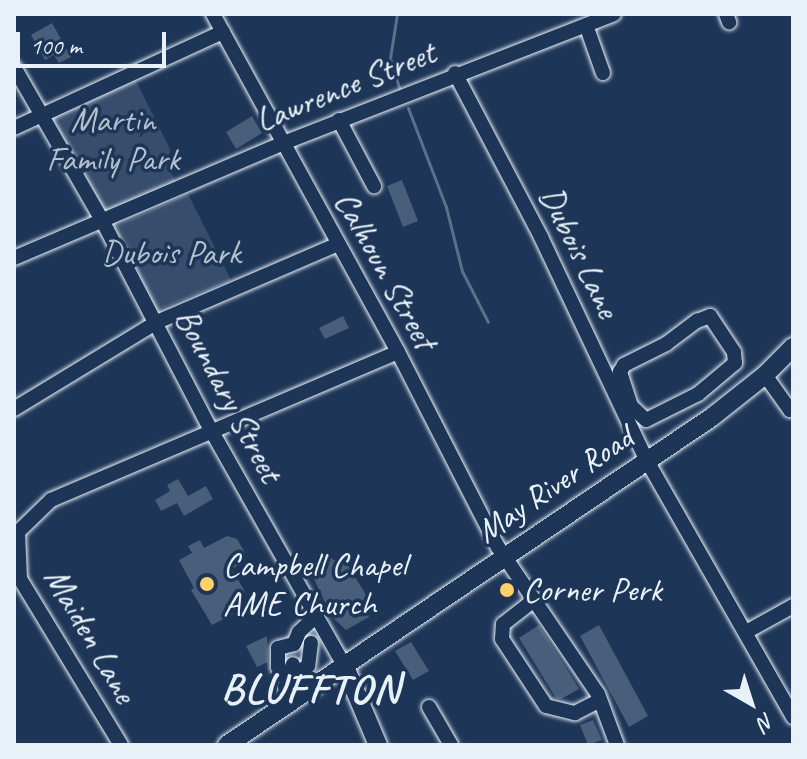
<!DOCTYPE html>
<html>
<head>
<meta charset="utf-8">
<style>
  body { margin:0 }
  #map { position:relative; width:807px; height:759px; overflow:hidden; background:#1d3557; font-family:Caveat,sans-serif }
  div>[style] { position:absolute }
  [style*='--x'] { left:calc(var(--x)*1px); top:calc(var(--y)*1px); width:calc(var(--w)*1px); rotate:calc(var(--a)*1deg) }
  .green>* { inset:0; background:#374d6c }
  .stream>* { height:3px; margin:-1.5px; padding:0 1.5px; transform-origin:1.5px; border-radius:1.5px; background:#5d7089 }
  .building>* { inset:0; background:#495e7a }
  .roads { filter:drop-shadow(0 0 2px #e8f1f8) drop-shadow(0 0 2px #e8f1f8) }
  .minor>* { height:14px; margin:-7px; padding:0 7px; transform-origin:7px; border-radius:7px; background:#1d3557 }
  .major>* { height:18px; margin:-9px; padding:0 9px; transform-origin:9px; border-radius:9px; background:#1d3557 }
  .dots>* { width:22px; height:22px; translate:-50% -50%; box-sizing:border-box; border:4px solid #1d3557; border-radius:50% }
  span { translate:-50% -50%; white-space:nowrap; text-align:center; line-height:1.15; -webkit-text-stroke:7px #1d3557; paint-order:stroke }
  .street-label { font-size:34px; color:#e8f1f8 }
  .park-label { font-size:34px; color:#b3c0ce }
  .poi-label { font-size:34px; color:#e8f1f8 }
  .left { translate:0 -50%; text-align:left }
  .district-label { font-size:42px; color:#e8f1f8; font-weight:700; letter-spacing:2px }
  .frame { position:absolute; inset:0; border:16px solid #e8f1f8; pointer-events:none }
  .north { position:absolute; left:711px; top:663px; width:80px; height:80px; -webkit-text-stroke:6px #1d3557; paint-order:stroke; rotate:141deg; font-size:22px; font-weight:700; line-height:32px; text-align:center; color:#e8f1f8 }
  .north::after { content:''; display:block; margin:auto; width:28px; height:36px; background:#e8f1f8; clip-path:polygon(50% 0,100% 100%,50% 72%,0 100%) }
  .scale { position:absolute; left:16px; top:32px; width:150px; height:36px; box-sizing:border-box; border:4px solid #e8f1f8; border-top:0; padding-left:10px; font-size:24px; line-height:28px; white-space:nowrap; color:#e8f1f8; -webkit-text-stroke:6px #1d3557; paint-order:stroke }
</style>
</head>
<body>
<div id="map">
  <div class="green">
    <i style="clip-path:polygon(134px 77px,170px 149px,168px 166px,176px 182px,103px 214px,47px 116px)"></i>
    <i style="clip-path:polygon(188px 194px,231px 280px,153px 312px,111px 228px)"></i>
  </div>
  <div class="stream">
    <i style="--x:397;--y:14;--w:45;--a:99"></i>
    <i style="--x:390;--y:58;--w:34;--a:73"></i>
    <i style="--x:408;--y:108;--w:106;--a:69"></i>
    <i style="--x:446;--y:207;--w:66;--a:76"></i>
    <i style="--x:462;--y:271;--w:57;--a:63"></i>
  </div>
  <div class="building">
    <i style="clip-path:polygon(52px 23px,71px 57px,59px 63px,54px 55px,45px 60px,31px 35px)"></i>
    <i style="clip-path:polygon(252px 116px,262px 133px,236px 149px,226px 132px)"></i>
    <i style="clip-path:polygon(402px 180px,418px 221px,403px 227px,387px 186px)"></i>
    <i style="clip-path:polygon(343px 316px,349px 328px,325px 339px,319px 328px)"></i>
    <i style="clip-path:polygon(178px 479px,188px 496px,206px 486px,213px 499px,184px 516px,177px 503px,161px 511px,155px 500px,170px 491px,167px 485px)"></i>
    <i style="clip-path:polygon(227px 536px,237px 539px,245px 553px,242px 563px,232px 569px,245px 592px,231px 600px,233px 604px,229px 606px,233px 614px,212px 625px,191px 590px,194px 588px,179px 560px,192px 553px,188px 546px,200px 540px,204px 548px)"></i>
    <i style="clip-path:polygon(330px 555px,333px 560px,344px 559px,368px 598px,362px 601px,369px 617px,346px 630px,332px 617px,313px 577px,318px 568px,315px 563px)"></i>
    <i style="clip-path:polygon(539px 625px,579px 689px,561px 699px,556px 698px,519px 638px)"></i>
    <i style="clip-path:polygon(599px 625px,648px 716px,629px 727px,580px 636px)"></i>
    <i style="clip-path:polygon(267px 636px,268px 662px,257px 667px,246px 646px)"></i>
    <i style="clip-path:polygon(411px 642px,429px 671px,413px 680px,395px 651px)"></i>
    <i style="clip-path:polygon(593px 720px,602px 740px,588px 745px,580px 725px)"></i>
  </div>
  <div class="roads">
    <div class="minor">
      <i style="--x:213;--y:14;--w:385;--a:61.3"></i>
      <i style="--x:398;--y:352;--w:219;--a:62.9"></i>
      <i style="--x:498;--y:547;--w:178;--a:55.8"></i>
      <i style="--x:598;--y:694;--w:54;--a:69.6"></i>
      <i style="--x:726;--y:14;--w:9;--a:69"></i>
      <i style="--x:586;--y:25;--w:51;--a:70.5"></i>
      <i style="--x:14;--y:67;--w:177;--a:60.1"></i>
      <i style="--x:102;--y:220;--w:237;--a:62.6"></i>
      <i style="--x:211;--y:430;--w:272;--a:60.5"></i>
      <i style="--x:455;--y:73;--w:185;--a:62.3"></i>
      <i style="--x:541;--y:237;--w:246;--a:64.7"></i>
      <i style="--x:646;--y:459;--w:297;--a:60.3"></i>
      <i style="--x:339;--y:120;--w:75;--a:62.1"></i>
      <i style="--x:14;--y:128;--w:230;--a:-24.7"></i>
      <i style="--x:14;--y:258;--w:290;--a:-23.1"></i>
      <i style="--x:281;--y:144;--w:357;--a:-21.3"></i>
      <i style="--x:710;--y:316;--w:43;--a:56.3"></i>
      <i style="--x:734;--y:352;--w:11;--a:85"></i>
      <i style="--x:735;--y:363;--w:48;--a:140"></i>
      <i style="--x:698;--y:394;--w:58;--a:153.4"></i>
      <i style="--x:646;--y:420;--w:21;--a:-137"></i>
      <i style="--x:631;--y:406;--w:36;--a:-108"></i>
      <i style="--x:620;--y:372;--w:8;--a:-60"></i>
      <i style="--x:624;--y:365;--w:47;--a:-26.6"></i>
      <i style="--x:666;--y:344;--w:39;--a:-37"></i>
      <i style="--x:697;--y:321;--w:14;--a:-21"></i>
      <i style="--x:765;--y:375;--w:43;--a:54.5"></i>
      <i style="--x:790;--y:410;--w:3;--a:-18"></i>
      <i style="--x:14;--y:409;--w:167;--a:-31.3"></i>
      <i style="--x:157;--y:322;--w:197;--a:-23.3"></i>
      <i style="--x:534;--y:600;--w:39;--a:142"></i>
      <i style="--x:503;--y:624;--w:15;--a:94"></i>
      <i style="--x:502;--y:639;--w:80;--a:56.7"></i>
      <i style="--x:546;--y:706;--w:30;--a:14"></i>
      <i style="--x:575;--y:713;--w:28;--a:-27"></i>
      <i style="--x:746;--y:632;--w:54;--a:-29"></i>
      <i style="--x:311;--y:643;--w:23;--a:97"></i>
      <i style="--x:308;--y:666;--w:25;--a:148"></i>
      <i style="--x:287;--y:679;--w:15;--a:-127"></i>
      <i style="--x:278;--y:667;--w:19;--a:-90"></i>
      <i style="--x:278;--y:648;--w:16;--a:-14"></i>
      <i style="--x:294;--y:644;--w:13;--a:-67"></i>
      <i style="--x:299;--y:632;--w:23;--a:-43"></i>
      <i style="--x:290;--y:703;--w:17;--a:-107"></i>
      <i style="--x:285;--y:687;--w:24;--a:-71"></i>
      <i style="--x:429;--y:707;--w:44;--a:59.9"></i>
      <i style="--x:121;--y:745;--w:194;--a:-121.3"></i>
      <i style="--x:20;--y:579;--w:47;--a:-92.4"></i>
      <i style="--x:18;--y:532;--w:46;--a:-44.1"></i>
      <i style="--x:51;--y:500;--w:377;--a:-23.1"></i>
    </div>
    <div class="major">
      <i style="--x:345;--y:667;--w:85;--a:67.1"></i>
      <i style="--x:227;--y:745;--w:585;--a:-34.07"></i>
      <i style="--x:712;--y:417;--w:68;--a:-38.4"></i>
      <i style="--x:765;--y:375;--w:40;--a:-45"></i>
    </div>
  </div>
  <div class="dots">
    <i style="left:207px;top:584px;background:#ffd166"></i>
    <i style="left:507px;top:590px;background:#ffd166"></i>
  </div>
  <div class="street-label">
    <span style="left:345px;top:86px;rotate:-22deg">Lawrence Street</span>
    <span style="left:580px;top:252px;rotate:64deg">Dubois Lane</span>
    <span style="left:386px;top:270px;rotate:61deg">Calhoun Street</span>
    <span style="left:229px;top:395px;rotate:62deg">Boundary Street</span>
    <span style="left:554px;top:484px;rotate:-34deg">May River Road</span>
    <span style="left:91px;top:635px;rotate:60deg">Maiden Lane</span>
  </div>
  <div class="park-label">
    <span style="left:113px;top:139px">Martin<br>Family Park</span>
    <span style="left:171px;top:253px">Dubois Park</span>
  </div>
  <div class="poi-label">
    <span class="left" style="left:223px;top:584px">Campbell Chapel<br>AME Church</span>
    <span class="left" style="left:523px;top:590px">Corner Perk</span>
  </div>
  <div class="district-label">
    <span style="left:311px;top:689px">BLUFFTON</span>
  </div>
  <div class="frame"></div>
  <div class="north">N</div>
  <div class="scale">100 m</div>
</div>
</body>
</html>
